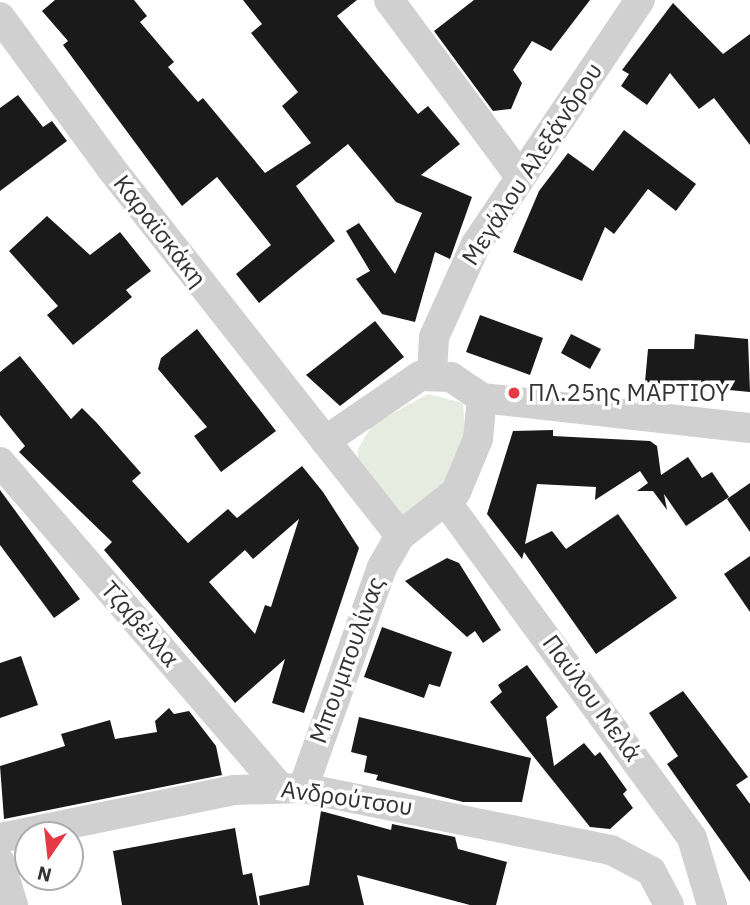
<!DOCTYPE html>
<html>
<head>
<meta charset="utf-8">
<style>
  body { margin:0 }
  #map { position:relative; width:750px; height:905px; overflow:hidden; background:#fff; font-family:"IBM Plex Sans",sans-serif }
  div>[style] { position:absolute }
  [style*='--x'] { left:calc(var(--x)*1px); top:calc(var(--y)*1px); width:calc(var(--w)*1px); rotate:calc(var(--a)*1deg) }
  .green>* { inset:0; background:#e6ecdf }
  .building>* { inset:0; background:#1a1a1a }
  .street>* { height:30px; margin:-15px; padding:0 15px; transform-origin:15px; border-radius:15px; background:#d0d0d0 }
  .dots>* { width:19px; height:19px; translate:-50% -50%; box-sizing:border-box; border:4px solid #fff; border-radius:50% }
  span { translate:-50% -50%; white-space:nowrap; text-align:center; line-height:1.15; -webkit-text-stroke:7px #fff; paint-order:stroke }
  .street-label { font-size:24px; color:#333 }
  .poi-label { font-size:24px; color:#333 }
  .left { translate:0 -50%; text-align:left }
  .north { position:absolute; left:14px; top:821px; width:70px; height:70px; box-sizing:border-box; background:#fff; border:2px solid #adadad; border-radius:50%; rotate:194deg; font-size:19px; font-weight:700; line-height:28px; text-align:center; color:#333 }
  .north::after { content:''; display:block; margin:auto; width:24px; height:32px; background:#e63946; clip-path:polygon(50% 0,100% 100%,50% 72%,0 100%) }
</style>
</head>
<body>
<div id="map">
  <div class="green">
    <i style="clip-path:polygon(428px 394px,463px 403px,465px 432px,451px 481px,405px 520px,358px 463px,358px 449px,372px 425px)"></i>
  </div>
  <div class="building">
    <i style="clip-path:polygon(55px 0,134px 0,147px 16px,140px 22px,174px 62px,168px 67px,198px 102px,203px 98px,265px 173px,311px 143px,282px 106px,298px 92px,251px 33px,262px 24px,243px 0,357px 0,337px 16px,418px 114px,428px 106px,460px 144px,421px 175px,472px 197px,450px 259px,435px 252px,415px 322px,382px 314px,356px 279px,370px 271px,346px 231px,359px 223px,395px 274px,422px 213px,396px 202px,348px 144px,296px 186px,335px 241px,259px 303px,236px 274px,271px 245px,217px 177px,182px 206px,63px 45px,68px 41px,42px 11px)"></i>
    <i style="clip-path:polygon(474px 0,590px 0,551px 51px,532px 41px,513px 70px,522px 83px,511px 109px,493px 111px,434px 31px)"></i>
    <i style="clip-path:polygon(673px 3px,723px 54px,750px 34px,750px 145px,714px 98px,699px 109px,670px 73px,647px 105px,621px 86px,629px 74px,622px 70px)"></i>
    <i style="clip-path:polygon(18px 95px,43px 127px,52px 121px,67px 141px,0 191px,0 108px)"></i>
    <i style="clip-path:polygon(624px 130px,696px 184px,676px 211px,648px 189px,614px 234px,605px 227px,582px 281px,513px 252px,539px 191px,568px 153px,593px 171px)"></i>
    <i style="clip-path:polygon(47px 216px,90px 255px,120px 232px,151px 271px,126px 290px,132px 297px,73px 345px,47px 315px,58px 306px,9px 251px)"></i>
    <i style="clip-path:polygon(480px 315px,543px 338px,530px 375px,466px 352px)"></i>
    <i style="clip-path:polygon(375px 321px,404px 357px,340px 406px,306px 375px)"></i>
    <i style="clip-path:polygon(197px 329px,276px 431px,221px 472px,194px 436px,207px 427px,158px 369px,161px 358px)"></i>
    <i style="clip-path:polygon(571px 334px,601px 349px,590px 369px,561px 353px)"></i>
    <i style="clip-path:polygon(695px 334px,748px 339px,750px 392px,645px 382px,648px 349px,694px 349px)"></i>
    <i style="clip-path:polygon(evenodd,20px 356px,71px 419px,82px 408px,96px 422px,141px 473px,132px 481px,188px 543px,228px 509px,237px 518px,302px 466px,323px 492px,359px 548px,304px 713px,272px 703px,285px 659px,235px 703px,104px 550px,112px 542px,19px 452px,25px 446px,0 415px,0 372px,20px 356px,299px 519px,271px 607px,265px 605px,255px 634px,209px 582px,245px 550px,253px 559px,299px 519px)"></i>
    <i style="clip-path:polygon(553px 430px,553px 436px,650px 441px,657px 446px,661px 475px,688px 457px,702px 478px,712px 472px,729px 497px,686px 526px,664px 494px,667px 510px,653px 491px,637px 491px,648px 483px,640px 471px,595px 500px,596px 487px,537px 484px,525px 544px,552px 531px,566px 549px,618px 514px,677px 598px,596px 654px,524px 552px,522px 559px,487px 514px,513px 431px)"></i>
    <i style="clip-path:polygon(750px 483px,750px 532px,727px 499px)"></i>
    <i style="clip-path:polygon(0 490px,80px 599px,54px 618px,0 545px)"></i>
    <i style="clip-path:polygon(750px 556px,750px 612px,724px 574px)"></i>
    <i style="clip-path:polygon(447px 558px,459px 563px,501px 630px,483px 643px,475px 631px,467px 637px,405px 581px)"></i>
    <i style="clip-path:polygon(382px 627px,452px 652px,440px 687px,429px 684px,424px 698px,364px 677px)"></i>
    <i style="clip-path:polygon(21px 656px,38px 705px,0 718px,0 663px)"></i>
    <i style="clip-path:polygon(527px 665px,558px 707px,546px 717px,554px 766px,584px 743px,595px 756px,600px 752px,627px 790px,623px 794px,633px 808px,610px 829px,590px 827px,490px 702px,502px 692px,498px 685px)"></i>
    <i style="clip-path:polygon(683px 691px,748px 777px,736px 785px,750px 804px,750px 882px,667px 764px,678px 756px,649px 713px)"></i>
    <i style="clip-path:polygon(169px 708px,174px 714px,189px 711px,216px 746px,222px 775px,4px 819px,0 766px,65px 746px,61px 734px,110px 720px,115px 739px,157px 732px,155px 721px)"></i>
    <i style="clip-path:polygon(359px 717px,531px 758px,522px 802px,463px 802px,376px 780px,378px 775px,364px 772px,367px 756px,351px 752px)"></i>
    <i style="clip-path:polygon(321px 811px,391px 830px,392px 824px,455px 837px,458px 849px,507px 862px,496px 905px,470px 905px,357px 875px,364px 905px,260px 905px,259px 896px,309px 885px)"></i>
    <i style="clip-path:polygon(235px 828px,243px 875px,252px 873px,258px 905px,122px 905px,113px 851px)"></i>
  </div>
  <div class="street">
    <i style="--x:389;--y:0;--w:218;--a:53.4"></i>
    <i style="--x:0;--y:17;--w:186;--a:53.7"></i>
    <i style="--x:110;--y:167;--w:469;--a:51.8"></i>
    <i style="--x:400;--y:536;--w:71;--a:-38.2"></i>
    <i style="--x:456;--y:492;--w:57;--a:-67.5"></i>
    <i style="--x:478;--y:439;--w:41;--a:-84.4"></i>
    <i style="--x:482;--y:398;--w:37;--a:-146"></i>
    <i style="--x:451;--y:377;--w:31;--a:-178"></i>
    <i style="--x:420;--y:376;--w:115;--a:145.6"></i>
    <i style="--x:432;--y:375;--w:38;--a:-87"></i>
    <i style="--x:434;--y:337;--w:102;--a:-65.7"></i>
    <i style="--x:476;--y:244;--w:294;--a:-56.1"></i>
    <i style="--x:482;--y:398;--w:270;--a:6.4"></i>
    <i style="--x:0;--y:462;--w:429;--a:49.3"></i>
    <i style="--x:447;--y:503;--w:415;--a:53.8"></i>
    <i style="--x:692;--y:838;--w:70;--a:73.4"></i>
    <i style="--x:303;--y:788;--w:235;--a:-70.3"></i>
    <i style="--x:382;--y:567;--w:36;--a:-60"></i>
    <i style="--x:0;--y:838;--w:239;--a:-11.6"></i>
    <i style="--x:234;--y:790;--w:69;--a:-1.7"></i>
    <i style="--x:303;--y:788;--w:314;--a:11.4"></i>
    <i style="--x:611;--y:850;--w:45;--a:27.7"></i>
    <i style="--x:651;--y:871;--w:38;--a:62"></i>
    <i style="--x:0;--y:862;--w:45;--a:73.2"></i>
  </div>
  <div class="dots">
    <i style="left:514px;top:393px;background:#e63946"></i>
  </div>
  <div class="street-label">
    <span style="left:532px;top:164px;rotate:-57deg">Μεγάλου Αλεξάνδρου</span>
    <span style="left:160px;top:231px;rotate:52deg">Καραϊσκάκη</span>
    <span style="left:140px;top:624px;rotate:49deg">Τζαβέλλα</span>
    <span style="left:347px;top:660px;rotate:-70deg">Μπουμπουλίνας</span>
    <span style="left:592px;top:698px;rotate:54deg">Παύλου Μελά</span>
    <span style="left:347px;top:798px;rotate:8deg">Ανδρούτσου</span>
  </div>
  <div class="poi-label">
    <span class="left" style="left:528px;top:393px">ΠΛ.25ης ΜΑΡΤΙΟΥ</span>
  </div>
  <div class="north">N</div>
</div>
</body>
</html>
